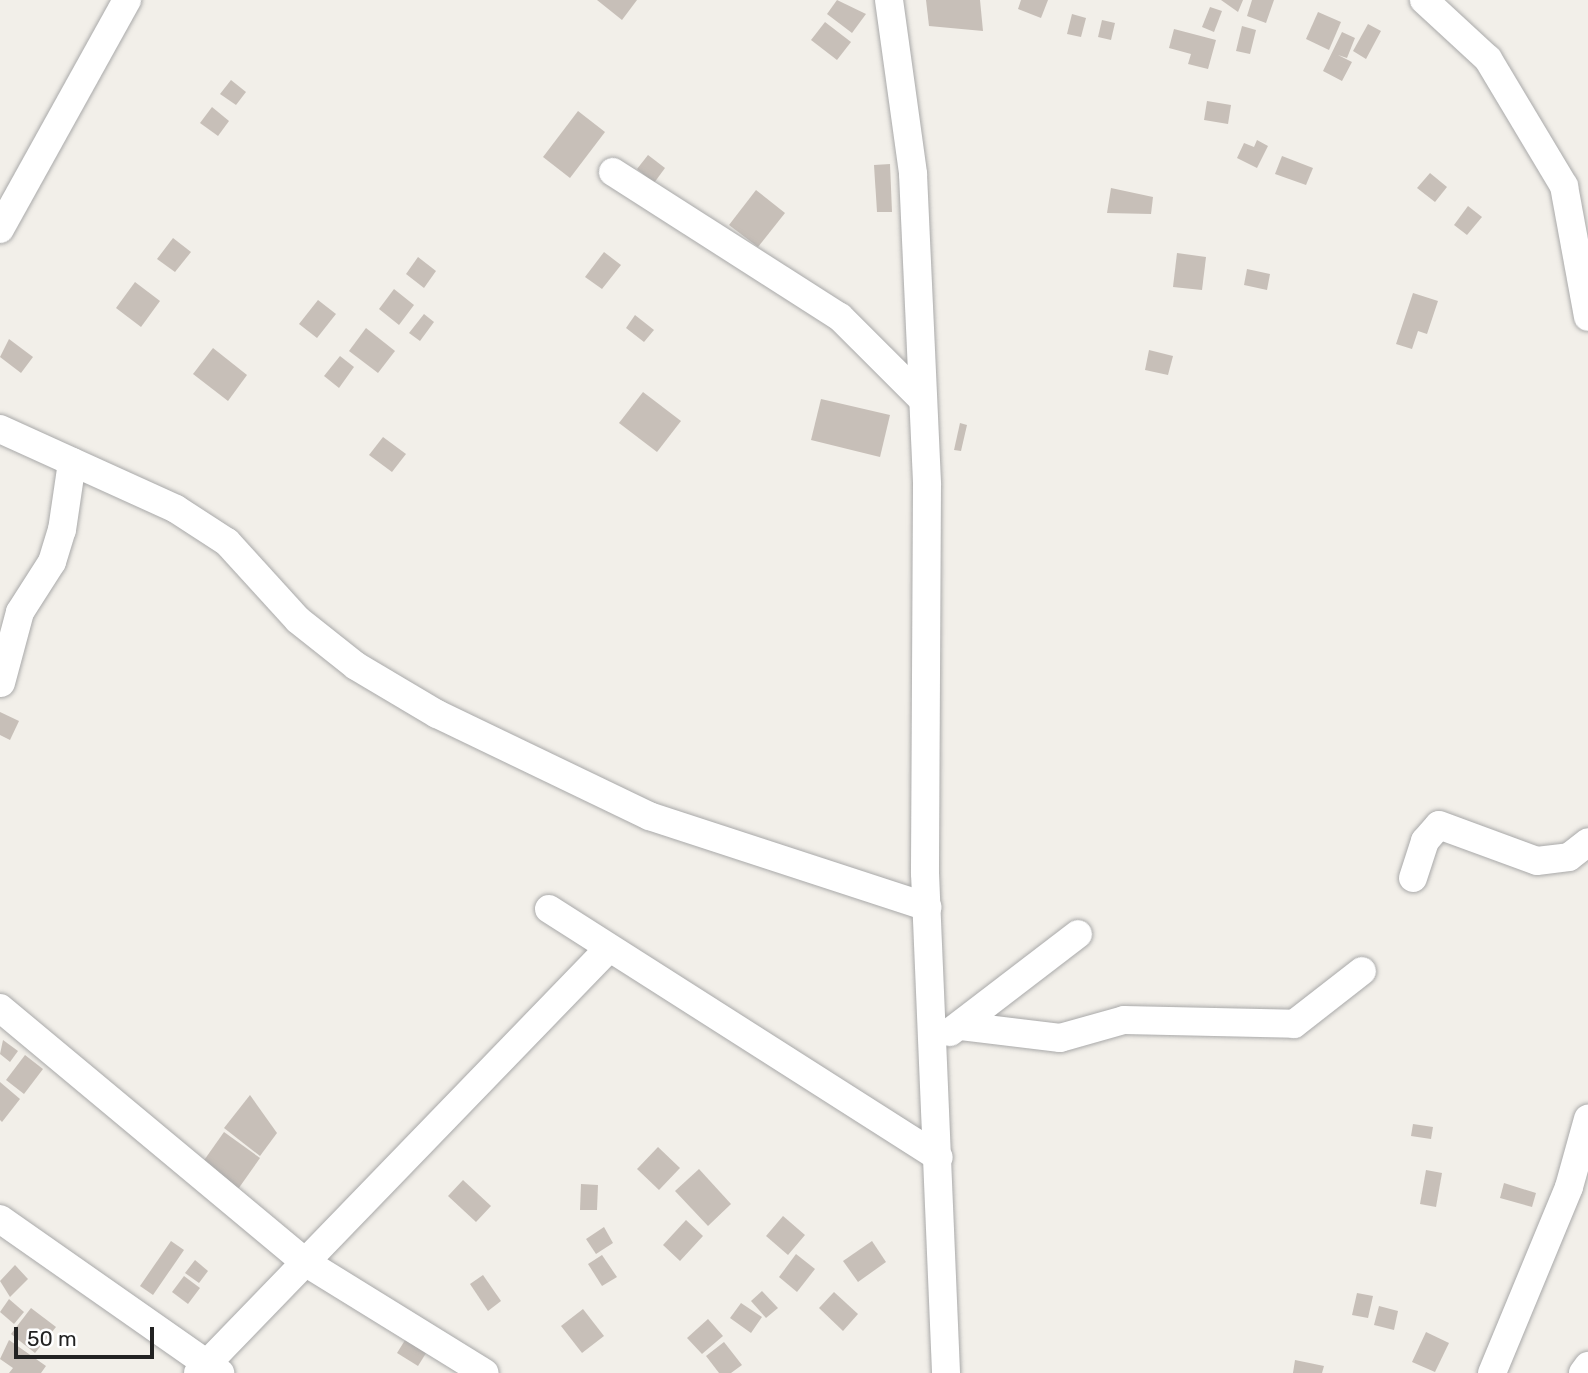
<!DOCTYPE html>
<html>
<head>
<meta charset="utf-8">
<style>
  body { margin:0 }
  #map { position:relative; width:1588px; height:1373px; overflow:hidden; background:#f2efe9; font-family:Rubik,sans-serif }
  div>[style] { position:absolute }
  [style*='--x'] { left:calc(var(--x)*1px); top:calc(var(--y)*1px); width:calc(var(--w)*1px); rotate:calc(var(--a)*1deg) }
  .building>* { inset:0; background:#c7bfb8 }
  .roads { filter:drop-shadow(0 0 2px #a9a9a9) drop-shadow(0 0 2px #a9a9a9) }
  .minor>* { height:28px; margin:-14px; padding:0 14px; transform-origin:14px; border-radius:14px; background:#fff }
  span { translate:-50% -50%; white-space:nowrap; text-align:center; line-height:1.15; -webkit-text-stroke:5px #fff; paint-order:stroke }
  .scale { position:absolute; left:14px; top:1327px; width:140px; height:32px; box-sizing:border-box; border:4px solid #222; border-top:0; padding-left:9px; font-size:21px; line-height:24px; white-space:nowrap; color:#222; -webkit-text-stroke:5px #fff; paint-order:stroke }
</style>
</head>
<body>
<div id="map">
  <div class="building">
    <i style="clip-path:polygon(597px 0,637px 0,622px 20px)"></i>
    <i style="clip-path:polygon(837px 0,866px 14px,852px 33px,827px 14px)"></i>
    <i style="clip-path:polygon(926px 0,980px 0,983px 31px,929px 26px)"></i>
    <i style="clip-path:polygon(1021px 0,1048px 0,1041px 18px,1018px 9px)"></i>
    <i style="clip-path:polygon(1221px 0,1243px 0,1238px 12px)"></i>
    <i style="clip-path:polygon(1252px 0,1274px 0,1266px 23px,1247px 16px)"></i>
    <i style="clip-path:polygon(1210px 7px,1222px 11px,1214px 32px,1202px 27px)"></i>
    <i style="clip-path:polygon(1318px 12px,1341px 22px,1329px 50px,1306px 39px)"></i>
    <i style="clip-path:polygon(1072px 14px,1086px 18px,1081px 37px,1067px 34px)"></i>
    <i style="clip-path:polygon(1102px 20px,1115px 23px,1111px 40px,1098px 37px)"></i>
    <i style="clip-path:polygon(825px 22px,851px 42px,837px 60px,811px 40px)"></i>
    <i style="clip-path:polygon(1368px 24px,1381px 31px,1366px 59px,1353px 51px)"></i>
    <i style="clip-path:polygon(1242px 26px,1256px 30px,1250px 54px,1236px 51px)"></i>
    <i style="clip-path:polygon(1174px 29px,1216px 40px,1208px 69px,1188px 64px,1191px 54px,1169px 48px)"></i>
    <i style="clip-path:polygon(1342px 32px,1355px 38px,1347px 58px,1338px 55px,1352px 62px,1342px 81px,1323px 71px)"></i>
    <i style="clip-path:polygon(231px 80px,246px 92px,236px 105px,220px 94px)"></i>
    <i style="clip-path:polygon(1207px 101px,1231px 105px,1228px 124px,1204px 120px)"></i>
    <i style="clip-path:polygon(212px 107px,229px 121px,218px 136px,200px 123px)"></i>
    <i style="clip-path:polygon(578px 111px,605px 132px,570px 178px,543px 157px)"></i>
    <i style="clip-path:polygon(1257px 140px,1268px 146px,1257px 168px,1237px 158px,1244px 143px,1254px 147px)"></i>
    <i style="clip-path:polygon(648px 155px,665px 168px,654px 183px,637px 169px)"></i>
    <i style="clip-path:polygon(1282px 156px,1313px 168px,1306px 185px,1275px 174px)"></i>
    <i style="clip-path:polygon(890px 164px,892px 212px,877px 212px,874px 165px)"></i>
    <i style="clip-path:polygon(1430px 173px,1447px 187px,1435px 202px,1417px 188px)"></i>
    <i style="clip-path:polygon(1111px 188px,1153px 197px,1151px 214px,1107px 213px)"></i>
    <i style="clip-path:polygon(756px 190px,785px 213px,758px 247px,729px 225px)"></i>
    <i style="clip-path:polygon(1468px 206px,1482px 217px,1467px 235px,1454px 225px)"></i>
    <i style="clip-path:polygon(173px 238px,191px 252px,175px 272px,157px 259px)"></i>
    <i style="clip-path:polygon(604px 252px,621px 265px,602px 289px,585px 277px)"></i>
    <i style="clip-path:polygon(1177px 253px,1206px 257px,1202px 290px,1173px 287px)"></i>
    <i style="clip-path:polygon(418px 257px,436px 271px,424px 288px,406px 274px)"></i>
    <i style="clip-path:polygon(1247px 269px,1270px 274px,1267px 290px,1244px 285px)"></i>
    <i style="clip-path:polygon(135px 282px,160px 301px,141px 327px,116px 308px)"></i>
    <i style="clip-path:polygon(394px 289px,414px 305px,399px 325px,379px 309px)"></i>
    <i style="clip-path:polygon(1413px 293px,1438px 301px,1427px 334px,1418px 331px,1412px 349px,1396px 344px)"></i>
    <i style="clip-path:polygon(318px 300px,336px 314px,317px 338px,299px 324px)"></i>
    <i style="clip-path:polygon(424px 314px,434px 322px,420px 341px,409px 333px)"></i>
    <i style="clip-path:polygon(635px 315px,654px 330px,644px 342px,626px 328px)"></i>
    <i style="clip-path:polygon(366px 328px,395px 351px,378px 373px,349px 351px)"></i>
    <i style="clip-path:polygon(9px 339px,33px 357px,21px 373px,0 357px)"></i>
    <i style="clip-path:polygon(213px 348px,247px 375px,228px 401px,193px 374px)"></i>
    <i style="clip-path:polygon(1149px 350px,1173px 356px,1168px 375px,1145px 370px)"></i>
    <i style="clip-path:polygon(340px 356px,354px 367px,339px 388px,324px 376px)"></i>
    <i style="clip-path:polygon(643px 392px,681px 421px,657px 452px,619px 423px)"></i>
    <i style="clip-path:polygon(821px 399px,890px 415px,880px 457px,811px 440px)"></i>
    <i style="clip-path:polygon(960px 423px,967px 425px,961px 451px,954px 450px)"></i>
    <i style="clip-path:polygon(383px 437px,406px 454px,392px 472px,369px 455px)"></i>
    <i style="clip-path:polygon(0 712px,19px 721px,10px 740px,0 735px)"></i>
    <i style="clip-path:polygon(3px 1040px,18px 1051px,10px 1062px,0 1054px)"></i>
    <i style="clip-path:polygon(25px 1055px,43px 1069px,24px 1094px,6px 1080px)"></i>
    <i style="clip-path:polygon(0 1082px,20px 1099px,2px 1122px,0 1120px)"></i>
    <i style="clip-path:polygon(250px 1095px,277px 1133px,260px 1156px,224px 1128px)"></i>
    <i style="clip-path:polygon(1413px 1124px,1433px 1127px,1431px 1139px,1411px 1136px)"></i>
    <i style="clip-path:polygon(224px 1132px,260px 1158px,236px 1192px,200px 1166px)"></i>
    <i style="clip-path:polygon(658px 1147px,680px 1168px,659px 1190px,637px 1169px)"></i>
    <i style="clip-path:polygon(699px 1169px,731px 1204px,708px 1226px,675px 1191px)"></i>
    <i style="clip-path:polygon(1426px 1170px,1442px 1173px,1436px 1207px,1420px 1204px)"></i>
    <i style="clip-path:polygon(463px 1180px,491px 1206px,476px 1222px,448px 1196px)"></i>
    <i style="clip-path:polygon(1504px 1183px,1536px 1193px,1532px 1207px,1500px 1198px)"></i>
    <i style="clip-path:polygon(581px 1184px,598px 1185px,597px 1210px,580px 1210px)"></i>
    <i style="clip-path:polygon(783px 1216px,805px 1235px,788px 1255px,766px 1236px)"></i>
    <i style="clip-path:polygon(686px 1220px,703px 1236px,680px 1261px,663px 1245px)"></i>
    <i style="clip-path:polygon(604px 1227px,613px 1243px,596px 1254px,586px 1239px)"></i>
    <i style="clip-path:polygon(171px 1241px,184px 1250px,153px 1295px,140px 1286px)"></i>
    <i style="clip-path:polygon(872px 1241px,886px 1262px,858px 1282px,843px 1261px)"></i>
    <i style="clip-path:polygon(796px 1254px,815px 1269px,797px 1292px,779px 1277px)"></i>
    <i style="clip-path:polygon(602px 1255px,617px 1277px,602px 1286px,588px 1264px)"></i>
    <i style="clip-path:polygon(195px 1260px,208px 1271px,199px 1283px,185px 1273px)"></i>
    <i style="clip-path:polygon(15px 1265px,28px 1279px,10px 1297px,0 1281px)"></i>
    <i style="clip-path:polygon(483px 1275px,501px 1301px,488px 1311px,470px 1284px)"></i>
    <i style="clip-path:polygon(184px 1276px,200px 1288px,188px 1304px,172px 1292px)"></i>
    <i style="clip-path:polygon(762px 1291px,778px 1308px,766px 1318px,751px 1301px)"></i>
    <i style="clip-path:polygon(834px 1292px,858px 1314px,843px 1331px,819px 1308px)"></i>
    <i style="clip-path:polygon(1357px 1293px,1373px 1296px,1368px 1318px,1352px 1315px)"></i>
    <i style="clip-path:polygon(9px 1299px,24px 1312px,14px 1324px,0 1312px)"></i>
    <i style="clip-path:polygon(741px 1303px,762px 1317px,751px 1333px,730px 1318px)"></i>
    <i style="clip-path:polygon(1379px 1306px,1398px 1311px,1394px 1330px,1374px 1325px)"></i>
    <i style="clip-path:polygon(31px 1308px,56px 1327px,35px 1353px,11px 1334px)"></i>
    <i style="clip-path:polygon(583px 1309px,604px 1336px,582px 1353px,561px 1326px)"></i>
    <i style="clip-path:polygon(708px 1319px,723px 1336px,702px 1354px,687px 1338px)"></i>
    <i style="clip-path:polygon(1426px 1332px,1449px 1343px,1435px 1372px,1412px 1362px)"></i>
    <i style="clip-path:polygon(407px 1337px,428px 1350px,418px 1366px,397px 1353px)"></i>
    <i style="clip-path:polygon(9px 1340px,46px 1366px,41px 1373px,9px 1373px,13px 1368px,0 1359px)"></i>
    <i style="clip-path:polygon(724px 1342px,742px 1365px,731px 1373px,719px 1373px,706px 1356px)"></i>
    <i style="clip-path:polygon(1295px 1360px,1324px 1366px,1322px 1373px,1293px 1373px)"></i>
  </div>
  <div class="roads">
    <div class="minor">
      <i style="--x:889;--y:0;--w:176;--a:82.1"></i>
      <i style="--x:913;--y:174;--w:311;--a:87.4"></i>
      <i style="--x:927;--y:485;--w:388;--a:90.3"></i>
      <i style="--x:925;--y:873;--w:500;--a:87.59"></i>
      <i style="--x:1424;--y:0;--w:87;--a:42.7"></i>
      <i style="--x:1488;--y:59;--w:148;--a:59.1"></i>
      <i style="--x:1564;--y:186;--w:133;--a:79.6"></i>
      <i style="--x:613;--y:172;--w:269;--a:32.6"></i>
      <i style="--x:840;--y:317;--w:116;--a:45"></i>
      <i style="--x:0;--y:229;--w:262;--a:-61"></i>
      <i style="--x:0;--y:429;--w:193;--a:24.4"></i>
      <i style="--x:176;--y:509;--w:61;--a:32.9"></i>
      <i style="--x:227;--y:542;--w:105;--a:47.7"></i>
      <i style="--x:298;--y:620;--w:74;--a:38.4"></i>
      <i style="--x:356;--y:666;--w:94;--a:30.7"></i>
      <i style="--x:437;--y:714;--w:235;--a:25.7"></i>
      <i style="--x:649;--y:816;--w:293;--a:18.1"></i>
      <i style="--x:1;--y:683;--w:73;--a:-75"></i>
      <i style="--x:20;--y:612;--w:59;--a:-57.4"></i>
      <i style="--x:52;--y:562;--w:34;--a:-73"></i>
      <i style="--x:62;--y:530;--w:69;--a:-81.6"></i>
      <i style="--x:1413;--y:878;--w:39;--a:-72"></i>
      <i style="--x:1425;--y:841;--w:21;--a:-49"></i>
      <i style="--x:1439;--y:825;--w:104;--a:20.2"></i>
      <i style="--x:1537;--y:861;--w:32;--a:-7"></i>
      <i style="--x:1569;--y:857;--w:24;--a:-38"></i>
      <i style="--x:549;--y:909;--w:462;--a:32.5"></i>
      <i style="--x:0;--y:1008;--w:397;--a:39.8"></i>
      <i style="--x:305;--y:1262;--w:211;--a:31.7"></i>
      <i style="--x:961;--y:1026;--w:100;--a:6.9"></i>
      <i style="--x:1060;--y:1038;--w:66;--a:-15.7"></i>
      <i style="--x:1124;--y:1020;--w:170;--a:1.3"></i>
      <i style="--x:1294;--y:1024;--w:86;--a:-37.9"></i>
      <i style="--x:950;--y:1032;--w:161;--a:-37.4"></i>
      <i style="--x:0;--y:1219;--w:269;--a:35"></i>
      <i style="--x:198;--y:1373;--w:591;--a:-45.96"></i>
      <i style="--x:1492;--y:1373;--w:201;--a:-67.5"></i>
      <i style="--x:1569;--y:1187;--w:71;--a:-74.4"></i>
      <i style="--x:1583;--y:1373;--w:9;--a:-54"></i>
    </div>
  </div>
  <div class="scale">50 m</div>
</div>
</body>
</html>
